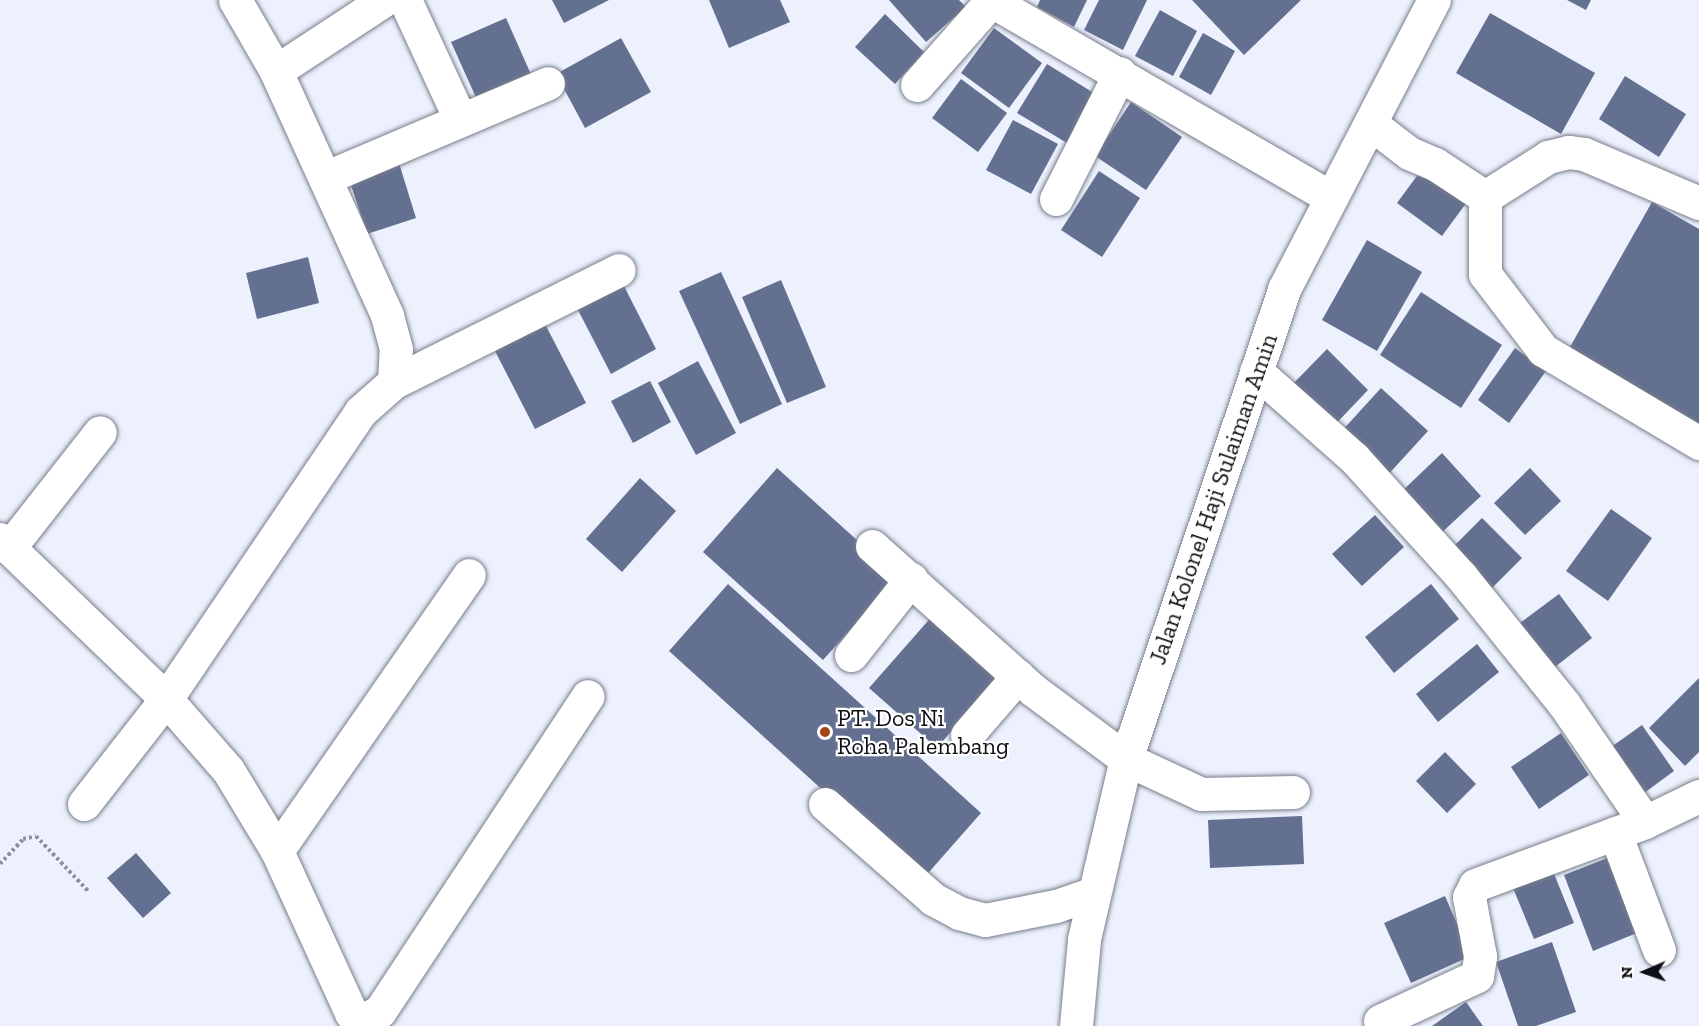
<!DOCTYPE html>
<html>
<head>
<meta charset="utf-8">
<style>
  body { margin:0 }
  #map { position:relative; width:1699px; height:1026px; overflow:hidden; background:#ecf1fd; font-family:"Zilla Slab",serif }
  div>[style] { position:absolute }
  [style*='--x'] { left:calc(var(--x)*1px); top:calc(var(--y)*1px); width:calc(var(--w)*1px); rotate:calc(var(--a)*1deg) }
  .building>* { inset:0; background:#647090 }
  .path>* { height:4px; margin-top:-2px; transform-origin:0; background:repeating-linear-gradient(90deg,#8d9099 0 3px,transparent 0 6px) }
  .roads { filter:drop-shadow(0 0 2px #787d8b) drop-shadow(0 0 2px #787d8b) }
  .minor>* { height:33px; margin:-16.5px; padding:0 16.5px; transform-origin:16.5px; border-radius:16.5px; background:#fff }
  .dots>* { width:16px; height:16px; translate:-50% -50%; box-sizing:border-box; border:3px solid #fff; border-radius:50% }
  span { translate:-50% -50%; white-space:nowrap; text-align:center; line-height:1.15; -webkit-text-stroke:4.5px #fff; paint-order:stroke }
  .street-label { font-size:24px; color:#0e0f14 }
  .poi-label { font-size:24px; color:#0e0f14 }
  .left { translate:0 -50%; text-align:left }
  .north { position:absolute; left:1615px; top:942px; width:60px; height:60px; -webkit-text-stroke:4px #fff; paint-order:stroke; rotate:268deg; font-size:16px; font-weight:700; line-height:24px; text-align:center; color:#0e0f14 }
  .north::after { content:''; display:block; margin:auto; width:21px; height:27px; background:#0e0f14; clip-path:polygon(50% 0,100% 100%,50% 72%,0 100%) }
</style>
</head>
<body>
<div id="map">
  <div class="building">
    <i style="clip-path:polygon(552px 0,609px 0,564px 23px)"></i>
    <i style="clip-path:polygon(709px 0,780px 0,790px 22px,729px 48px)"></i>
    <i style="clip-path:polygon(889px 0,959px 0,966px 7px,926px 42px)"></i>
    <i style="clip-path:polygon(1040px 0,1087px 0,1074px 27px,1037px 7px)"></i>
    <i style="clip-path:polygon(1099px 0,1147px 0,1123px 50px,1084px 30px)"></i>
    <i style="clip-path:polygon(1192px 0,1301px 0,1244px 55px)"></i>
    <i style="clip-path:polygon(1567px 0,1591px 0,1586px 10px)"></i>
    <i style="clip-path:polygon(1160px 10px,1197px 31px,1173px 76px,1135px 56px)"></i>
    <i style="clip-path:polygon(1490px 13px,1595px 73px,1561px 134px,1456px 73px)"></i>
    <i style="clip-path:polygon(885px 14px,924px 52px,895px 84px,855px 47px)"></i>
    <i style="clip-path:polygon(506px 18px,533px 79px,478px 102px,451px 42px)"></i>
    <i style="clip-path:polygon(994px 28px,1042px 63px,1009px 108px,961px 73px)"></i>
    <i style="clip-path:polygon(1203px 33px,1235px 51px,1211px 95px,1179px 77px)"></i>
    <i style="clip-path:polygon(621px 38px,651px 92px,585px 128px,556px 74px)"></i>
    <i style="clip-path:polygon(1047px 64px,1097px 95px,1067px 143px,1017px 113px)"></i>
    <i style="clip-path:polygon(1625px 76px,1686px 114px,1659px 157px,1599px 119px)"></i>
    <i style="clip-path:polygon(961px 79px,1007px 113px,978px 152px,932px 118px)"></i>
    <i style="clip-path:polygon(1131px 102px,1182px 137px,1146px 190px,1095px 156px)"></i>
    <i style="clip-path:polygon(1013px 120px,1058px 144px,1031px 194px,986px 170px)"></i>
    <i style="clip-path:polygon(399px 163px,416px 218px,367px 234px,349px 179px)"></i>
    <i style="clip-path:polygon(1422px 169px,1467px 202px,1442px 236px,1397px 203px)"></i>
    <i style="clip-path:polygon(1099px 171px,1140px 198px,1102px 257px,1061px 230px)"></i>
    <i style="clip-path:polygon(1652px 202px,1699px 229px,1699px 430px,1566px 354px)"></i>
    <i style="clip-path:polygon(1367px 240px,1422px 272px,1377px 351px,1322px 320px)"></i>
    <i style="clip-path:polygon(308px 257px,319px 303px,257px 319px,246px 273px)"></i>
    <i style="clip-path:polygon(721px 272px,782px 404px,740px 424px,679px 291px)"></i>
    <i style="clip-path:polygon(781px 280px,826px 387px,787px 403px,742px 297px)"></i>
    <i style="clip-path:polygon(624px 286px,656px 349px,611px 374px,578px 310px)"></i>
    <i style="clip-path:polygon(1421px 292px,1502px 345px,1461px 408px,1380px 355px)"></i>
    <i style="clip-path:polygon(545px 324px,586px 403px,535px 429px,495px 351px)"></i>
    <i style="clip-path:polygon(1515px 348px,1546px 371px,1509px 423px,1478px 400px)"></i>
    <i style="clip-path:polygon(1327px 349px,1368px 390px,1328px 432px,1286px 391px)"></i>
    <i style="clip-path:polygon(698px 361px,736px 433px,696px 455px,658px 383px)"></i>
    <i style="clip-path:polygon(650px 381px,671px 422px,633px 443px,611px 401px)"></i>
    <i style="clip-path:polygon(1381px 388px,1428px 431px,1385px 478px,1339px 434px)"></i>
    <i style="clip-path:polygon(1442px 453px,1481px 496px,1437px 537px,1398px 495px)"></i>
    <i style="clip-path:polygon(777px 468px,898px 577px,823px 660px,703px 552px)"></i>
    <i style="clip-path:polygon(1530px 468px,1561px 501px,1525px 535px,1494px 503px)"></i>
    <i style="clip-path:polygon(640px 478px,676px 511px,622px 572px,586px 539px)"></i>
    <i style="clip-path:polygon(1611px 509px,1652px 538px,1608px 601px,1566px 571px)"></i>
    <i style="clip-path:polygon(1375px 515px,1404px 547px,1362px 586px,1332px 554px)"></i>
    <i style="clip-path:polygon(1482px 518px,1522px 558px,1486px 594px,1446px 554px)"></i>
    <i style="clip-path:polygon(728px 584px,981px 813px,922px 880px,669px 651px)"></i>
    <i style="clip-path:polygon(1431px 584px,1459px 619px,1394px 673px,1365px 637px)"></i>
    <i style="clip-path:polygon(1559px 594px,1592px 638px,1546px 674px,1512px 629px)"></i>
    <i style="clip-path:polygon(934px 614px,1001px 673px,937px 748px,869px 688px)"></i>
    <i style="clip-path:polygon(1477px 644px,1499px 672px,1438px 722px,1416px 694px)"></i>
    <i style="clip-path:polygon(1699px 678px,1699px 752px,1685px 766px,1649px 728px)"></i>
    <i style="clip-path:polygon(1642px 725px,1674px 771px,1640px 796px,1607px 750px)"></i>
    <i style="clip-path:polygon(1561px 733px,1589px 775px,1539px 809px,1511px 767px)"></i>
    <i style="clip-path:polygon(1445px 752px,1476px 784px,1447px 813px,1416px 781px)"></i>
    <i style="clip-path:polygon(1302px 816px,1304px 864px,1210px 868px,1208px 820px)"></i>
    <i style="clip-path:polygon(136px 853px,171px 893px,143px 918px,107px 878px)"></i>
    <i style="clip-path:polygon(1615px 855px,1644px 930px,1593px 951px,1564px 875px)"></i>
    <i style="clip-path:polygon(1548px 859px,1574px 923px,1534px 939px,1508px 876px)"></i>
    <i style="clip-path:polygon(1445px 896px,1471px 956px,1411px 983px,1384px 923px)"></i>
    <i style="clip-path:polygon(1552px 942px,1576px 1012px,1536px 1026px,1518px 1026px,1496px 962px)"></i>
    <i style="clip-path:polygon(1466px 1002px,1483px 1026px,1432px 1026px)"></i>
  </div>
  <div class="path">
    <i style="--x:0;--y:864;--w:34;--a:-47"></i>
    <i style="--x:23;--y:839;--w:13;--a:-13"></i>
    <i style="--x:36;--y:836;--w:77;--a:46.6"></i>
  </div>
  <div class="roads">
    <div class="minor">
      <i style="--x:405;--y:0;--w:131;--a:65.2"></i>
      <i style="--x:990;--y:0;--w:394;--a:30.1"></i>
      <i style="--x:276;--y:71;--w:129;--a:-33.3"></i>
      <i style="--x:917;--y:85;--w:112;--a:-48.6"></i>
      <i style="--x:1370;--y:123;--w:49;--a:37.6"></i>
      <i style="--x:1409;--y:153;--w:28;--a:23"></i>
      <i style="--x:1435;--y:164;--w:60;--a:33.4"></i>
      <i style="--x:1485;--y:197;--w:75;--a:-32.4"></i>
      <i style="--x:1548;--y:157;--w:21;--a:-14"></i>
      <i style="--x:1568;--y:152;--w:16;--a:7"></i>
      <i style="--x:1584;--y:154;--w:125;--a:23.1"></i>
      <i style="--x:327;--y:177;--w:240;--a:-23"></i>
      <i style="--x:1485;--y:197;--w:77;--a:90"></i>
      <i style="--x:1485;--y:274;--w:96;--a:52.7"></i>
      <i style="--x:1543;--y:350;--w:182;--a:30.8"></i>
      <i style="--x:1056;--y:199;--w:141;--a:-63.1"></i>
      <i style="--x:1256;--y:371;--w:131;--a:41.6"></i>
      <i style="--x:1354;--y:458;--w:159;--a:47.8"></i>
      <i style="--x:1461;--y:576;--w:164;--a:51.2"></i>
      <i style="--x:1564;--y:704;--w:143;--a:55.5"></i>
      <i style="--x:394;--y:382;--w:251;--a:-26.5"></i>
      <i style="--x:0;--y:539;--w:231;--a:43.9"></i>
      <i style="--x:166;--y:699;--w:94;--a:48.9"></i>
      <i style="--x:228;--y:770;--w:95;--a:58.8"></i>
      <i style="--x:277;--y:851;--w:178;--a:65.4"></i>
      <i style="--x:351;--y:1013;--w:15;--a:28"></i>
      <i style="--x:364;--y:1020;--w:18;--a:-29"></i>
      <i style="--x:380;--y:1011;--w:377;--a:-56.6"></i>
      <i style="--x:872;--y:546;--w:216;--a:41.8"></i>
      <i style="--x:1033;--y:690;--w:116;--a:36.6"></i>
      <i style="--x:1126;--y:759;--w:83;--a:25"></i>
      <i style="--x:1201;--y:794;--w:92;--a:-1.2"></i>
      <i style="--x:9;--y:548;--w:147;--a:-51.9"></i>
      <i style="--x:851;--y:655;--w:97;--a:-51.7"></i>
      <i style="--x:967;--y:735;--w:78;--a:-49.2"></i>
      <i style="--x:84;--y:804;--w:133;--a:-52"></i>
      <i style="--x:166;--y:699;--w:346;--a:-55.9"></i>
      <i style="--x:360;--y:412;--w:45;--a:-41.4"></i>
      <i style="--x:394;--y:382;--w:33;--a:-87"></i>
      <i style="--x:396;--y:349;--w:35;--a:-105"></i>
      <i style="--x:387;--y:315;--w:268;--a:-114.5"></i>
      <i style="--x:276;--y:71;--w:82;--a:-120"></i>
      <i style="--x:825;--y:804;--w:144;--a:41.3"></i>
      <i style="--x:933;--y:899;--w:30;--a:28"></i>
      <i style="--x:959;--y:913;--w:27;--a:15"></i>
      <i style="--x:985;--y:920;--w:72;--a:-11.2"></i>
      <i style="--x:1056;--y:906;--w:39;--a:-19"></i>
      <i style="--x:1615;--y:833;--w:125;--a:69.4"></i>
      <i style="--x:277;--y:851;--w:336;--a:-55.2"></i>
      <i style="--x:1380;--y:1021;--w:107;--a:-24.9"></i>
      <i style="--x:1477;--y:976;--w:20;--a:-81"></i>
      <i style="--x:1480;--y:956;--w:60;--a:-100.6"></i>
      <i style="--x:1469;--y:897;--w:13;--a:-63"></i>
      <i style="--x:1475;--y:885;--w:181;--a:-20.3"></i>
      <i style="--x:1645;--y:822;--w:60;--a:-25.7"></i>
      <i style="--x:1076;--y:1026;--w:87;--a:-84.7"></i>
      <i style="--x:1084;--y:939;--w:185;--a:-76.9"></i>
      <i style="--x:1126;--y:759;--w:496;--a:-71.4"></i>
      <i style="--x:1284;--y:289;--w:326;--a:-62.6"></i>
    </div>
  </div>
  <div class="dots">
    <i style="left:825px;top:732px;background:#a84412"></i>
  </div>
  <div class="street-label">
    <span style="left:1213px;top:499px;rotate:-71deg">Jalan Kolonel Haji Sulaiman Amin</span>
  </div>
  <div class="poi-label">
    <span class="left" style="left:837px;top:732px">PT. Dos Ni<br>Roha Palembang</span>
  </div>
  <div class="north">N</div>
</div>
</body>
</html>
